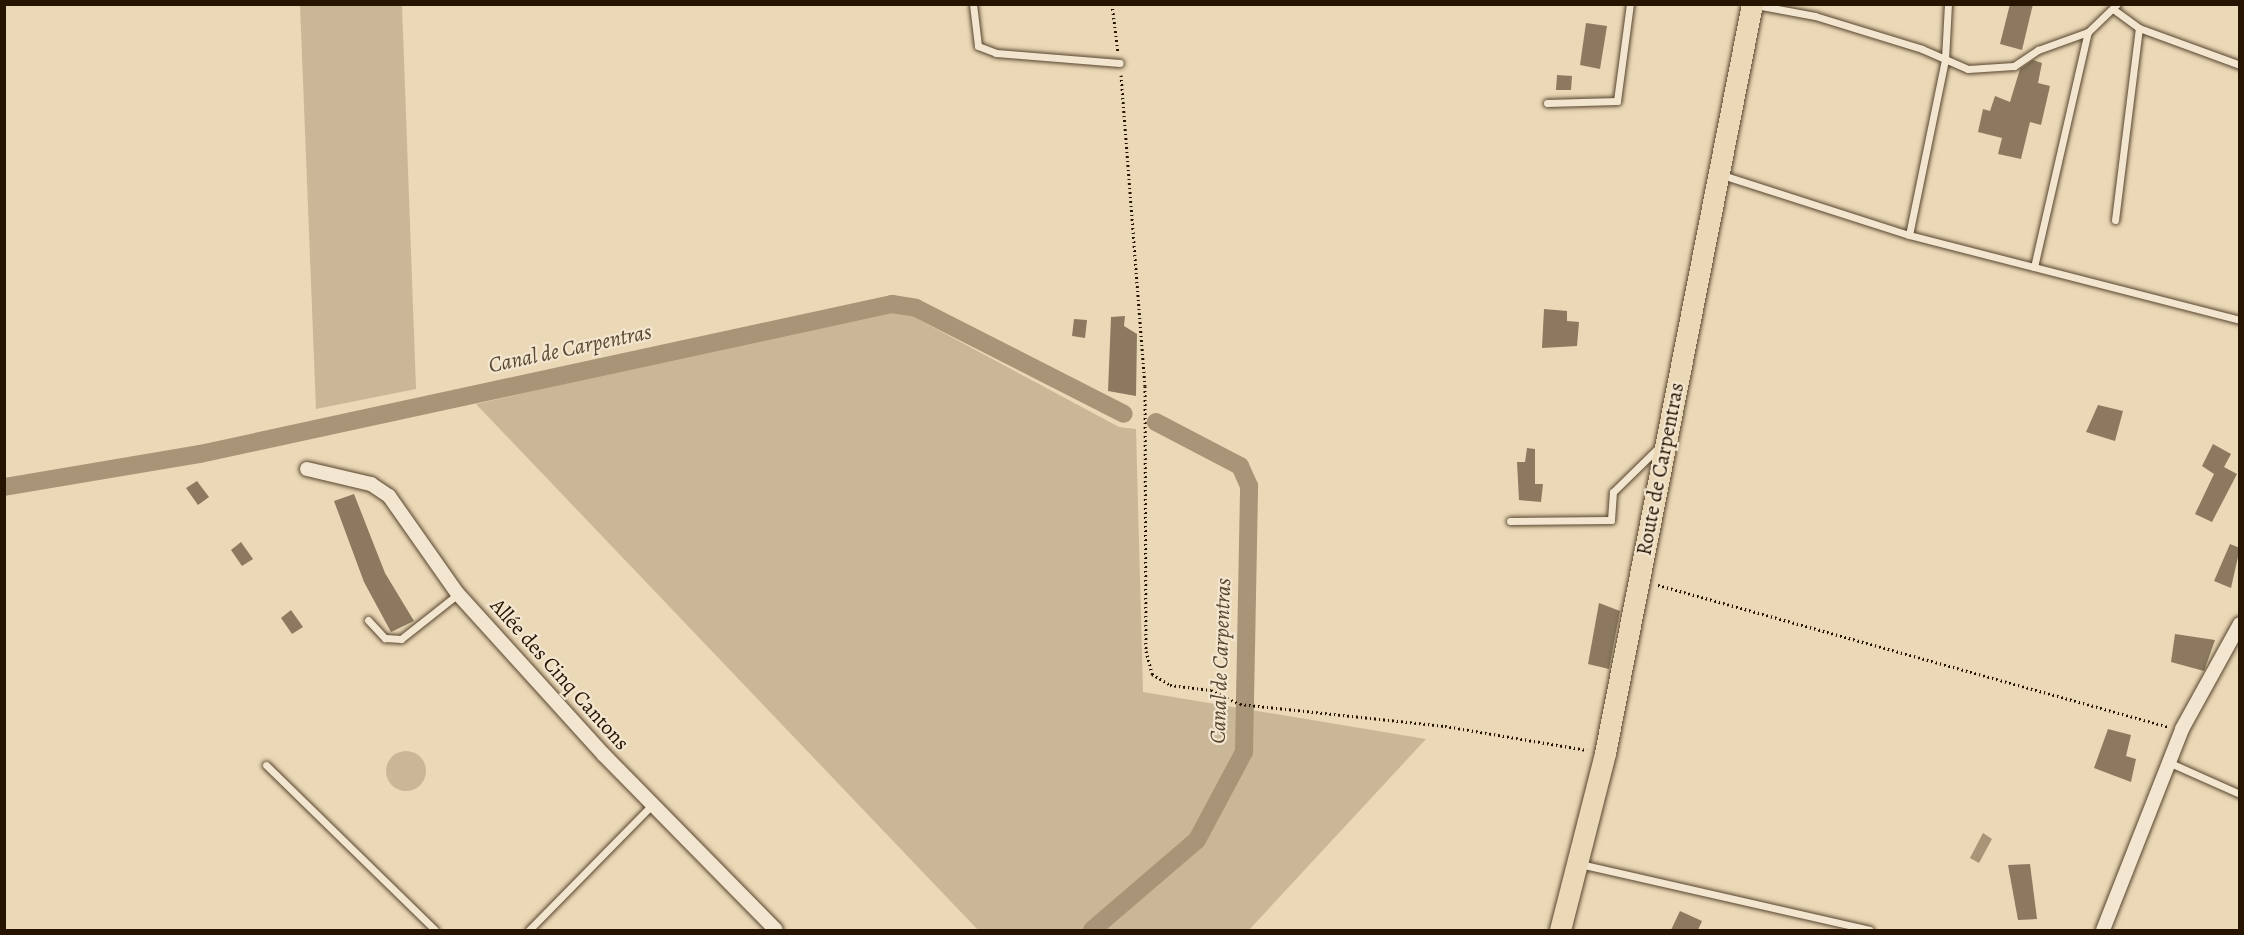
<!DOCTYPE html>
<html>
<head>
<meta charset="utf-8">
<style>
  body { margin:0 }
  #map { position:relative; width:2244px; height:935px; overflow:hidden; background:#ebd8b6; font-family:Alegreya,serif }
  div>[style] { position:absolute }
  [style*='--x'] { left:calc(var(--x)*1px); top:calc(var(--y)*1px); width:calc(var(--w)*1px); rotate:calc(var(--a)*1deg) }
  .green>* { inset:0; background:#cab797 }
  .round { border-radius:50% }
  .water>* { inset:0; background:#a89578 }
  .canal>* { height:18px; margin:-9px; padding:0 9px; transform-origin:9px; border-radius:9px; background:#a89578 }
  .building>* { inset:0; background:#8c795f }
  .path>* { height:3px; margin-top:-1.5px; transform-origin:0; background:repeating-linear-gradient(90deg,#261300 0 1.5px,transparent 0 4.5px) }
  .roads { filter:drop-shadow(0 0 2px #57442e) drop-shadow(0 0 2px #57442e) }
  .service>* { height:7px; margin:-3.5px; padding:0 3.5px; transform-origin:3.5px; border-radius:3.5px; background:#f2e6d0 }
  .minor>* { height:14px; margin:-7px; padding:0 7px; transform-origin:7px; border-radius:7px; background:#f2e6d0 }
  .primary>* { height:21px; margin:-10.5px; padding:0 10.5px; transform-origin:10.5px; border-radius:10.5px; background:#ebd8b6 }
  span { translate:-50% -50%; white-space:nowrap; text-align:center; line-height:1.15; -webkit-text-stroke:4.5px #f2e6d0; paint-order:stroke }
  .street-label { font-size:21px; color:#261300 }
  .water-label { font-size:22px; color:#5a4730; font-style:italic }
  .frame { position:absolute; inset:0; border:6px solid #261300; pointer-events:none }
</style>
</head>
<body>
<div id="map">
  <div class="green">
    <i style="clip-path:polygon(300px 5px,402px 5px,416px 389px,316px 409px)"></i>
    <i style="clip-path:polygon(888px 310px,914px 317px,1119px 427px,1136px 429px,1143px 692px,1426px 739px,1249px 930px,978px 930px,476px 404px)"></i>
    <i class="round" style="left:386px;top:751px;width:40px;height:40px"></i>
  </div>
  <div class="water">
    <i style="clip-path:polygon(1983px 833px,1992px 839px,1979px 863px,1970px 858px)"></i>
  </div>
  <div class="canal">
    <i style="--x:4;--y:487;--w:199;--a:-9.6"></i>
    <i style="--x:200;--y:454;--w:708;--a:-12.23"></i>
    <i style="--x:892;--y:304;--w:24;--a:9"></i>
    <i style="--x:916;--y:308;--w:233;--a:27"></i>
    <i style="--x:1092;--y:930;--w:138;--a:-40.6"></i>
    <i style="--x:1197;--y:840;--w:100;--a:-61.9"></i>
    <i style="--x:1244;--y:752;--w:266;--a:-88.9"></i>
    <i style="--x:1249;--y:486;--w:22;--a:-114"></i>
    <i style="--x:1240;--y:466;--w:95;--a:-152.4"></i>
  </div>
  <div class="building">
    <i style="clip-path:polygon(2010px 4px,2033px 4px,2022px 50px,2000px 44px)"></i>
    <i style="clip-path:polygon(1586px 23px,1607px 26px,1600px 69px,1580px 65px)"></i>
    <i style="clip-path:polygon(2033px 60px,2042px 63px,2038px 83px,2050px 86px,2041px 125px,2030px 122px,2021px 159px,1998px 154px,2002px 138px,1978px 132px,1983px 109px,1990px 111px,1995px 96px,2010px 102px,2020px 69px)"></i>
    <i style="clip-path:polygon(1557px 75px,1572px 76px,1571px 90px,1556px 90px)"></i>
    <i style="clip-path:polygon(1544px 309px,1567px 311px,1567px 321px,1579px 322px,1577px 346px,1542px 348px)"></i>
    <i style="clip-path:polygon(1125px 316px,1124px 326px,1137px 334px,1136px 396px,1108px 391px,1111px 317px)"></i>
    <i style="clip-path:polygon(1074px 319px,1087px 320px,1085px 338px,1072px 336px)"></i>
    <i style="clip-path:polygon(2098px 405px,2123px 411px,2115px 441px,2086px 432px)"></i>
    <i style="clip-path:polygon(2213px 444px,2231px 454px,2224px 467px,2237px 474px,2212px 522px,2195px 514px,2214px 474px,2202px 466px)"></i>
    <i style="clip-path:polygon(1527px 448px,1535px 449px,1535px 484px,1543px 484px,1541px 502px,1519px 500px,1517px 462px,1525px 462px)"></i>
    <i style="clip-path:polygon(197px 481px,209px 497px,198px 505px,186px 488px)"></i>
    <i style="clip-path:polygon(354px 494px,385px 573px,414px 621px,391px 632px,364px 582px,334px 501px)"></i>
    <i style="clip-path:polygon(241px 542px,253px 559px,242px 566px,231px 550px)"></i>
    <i style="clip-path:polygon(2230px 544px,2240px 548px,2231px 588px,2214px 581px)"></i>
    <i style="clip-path:polygon(1599px 603px,1620px 611px,1609px 669px,1588px 664px)"></i>
    <i style="clip-path:polygon(291px 610px,303px 627px,292px 634px,281px 618px)"></i>
    <i style="clip-path:polygon(2175px 634px,2215px 640px,2204px 671px,2171px 662px)"></i>
    <i style="clip-path:polygon(2108px 729px,2131px 735px,2126px 756px,2136px 759px,2131px 782px,2094px 768px)"></i>
    <i style="clip-path:polygon(2030px 864px,2037px 919px,2018px 920px,2008px 865px)"></i>
    <i style="clip-path:polygon(1680px 911px,1702px 921px,1698px 930px,1671px 930px)"></i>
  </div>
  <div class="path">
    <i style="--x:1112;--y:4;--w:49;--a:83"></i>
    <i style="--x:1121;--y:75;--w:312;--a:85.6"></i>
    <i style="--x:1145;--y:386;--w:265;--a:89.8"></i>
    <i style="--x:1146;--y:651;--w:24;--a:75"></i>
    <i style="--x:1152;--y:674;--w:21;--a:31"></i>
    <i style="--x:1170;--y:685;--w:41;--a:7"></i>
    <i style="--x:1211;--y:690;--w:32;--a:26"></i>
    <i style="--x:1240;--y:704;--w:206;--a:6.1"></i>
    <i style="--x:1445;--y:726;--w:144;--a:9.6"></i>
    <i style="--x:1658;--y:585;--w:530;--a:15.53"></i>
  </div>
  <div class="roads">
    <div class="service">
      <i style="--x:973;--y:4;--w:42;--a:83.2"></i>
      <i style="--x:978;--y:46;--w:19;--a:21"></i>
      <i style="--x:996;--y:53;--w:124;--a:4.6"></i>
      <i style="--x:1756;--y:5;--w:60;--a:10.6"></i>
      <i style="--x:1815;--y:16;--w:112;--a:17.1"></i>
      <i style="--x:1922;--y:49;--w:50;--a:23.5"></i>
      <i style="--x:1968;--y:69;--w:46;--a:-3.7"></i>
      <i style="--x:2014;--y:66;--w:29;--a:-34"></i>
      <i style="--x:2038;--y:50;--w:53;--a:-19.8"></i>
      <i style="--x:2088;--y:32;--w:40;--a:-44"></i>
      <i style="--x:2113;--y:9;--w:32;--a:36"></i>
      <i style="--x:2139;--y:28;--w:108;--a:20.1"></i>
      <i style="--x:1547;--y:103;--w:70;--a:-1.6"></i>
      <i style="--x:1617;--y:101;--w:98;--a:-82.4"></i>
      <i style="--x:1722;--y:175;--w:196;--a:17.8"></i>
      <i style="--x:1909;--y:235;--w:342;--a:14.4"></i>
      <i style="--x:2115;--y:220;--w:193;--a:-82.9"></i>
      <i style="--x:1909;--y:235;--w:180;--a:-78.4"></i>
      <i style="--x:1945;--y:59;--w:55;--a:-86.9"></i>
      <i style="--x:2034;--y:267;--w:241;--a:-77.1"></i>
      <i style="--x:1510;--y:521;--w:101;--a:-0.6"></i>
      <i style="--x:1611;--y:520;--w:28;--a:-86"></i>
      <i style="--x:1613;--y:492;--w:63;--a:-44.4"></i>
      <i style="--x:368;--y:620;--w:25;--a:47"></i>
      <i style="--x:385;--y:638;--w:16;--a:4"></i>
      <i style="--x:401;--y:639;--w:73;--a:-38.3"></i>
      <i style="--x:2168;--y:762;--w:79;--a:24"></i>
      <i style="--x:266;--y:765;--w:236;--a:44.3"></i>
      <i style="--x:1580;--y:864;--w:297;--a:12.8"></i>
      <i style="--x:529;--y:930;--w:177;--a:-45.5"></i>
    </div>
    <div class="minor">
      <i style="--x:307;--y:469;--w:66;--a:13.2"></i>
      <i style="--x:371;--y:484;--w:22;--a:34"></i>
      <i style="--x:389;--y:496;--w:120;--a:54.9"></i>
      <i style="--x:458;--y:594;--w:217;--a:47.8"></i>
      <i style="--x:604;--y:755;--w:245;--a:45.5"></i>
      <i style="--x:2103;--y:930;--w:216;--a:-68.5"></i>
      <i style="--x:2182;--y:729;--w:120;--a:-61.1"></i>
    </div>
    <div class="primary">
      <i style="--x:1560;--y:930;--w:183;--a:-75.7"></i>
      <i style="--x:1605;--y:753;--w:763;--a:-78.9"></i>
    </div>
  </div>
  <div class="street-label">
    <span style="left:1660px;top:469px;rotate:-79deg">Route de Carpentras</span>
    <span style="left:560px;top:674px;rotate:48deg">Allée des Cinq Cantons</span>
  </div>
  <div class="water-label">
    <span style="left:570px;top:349px;rotate:-12deg">Canal de Carpentras</span>
    <span style="left:1221px;top:661px;rotate:-88deg">Canal de Carpentras</span>
  </div>
  <div class="frame"></div>
</div>
</body>
</html>
